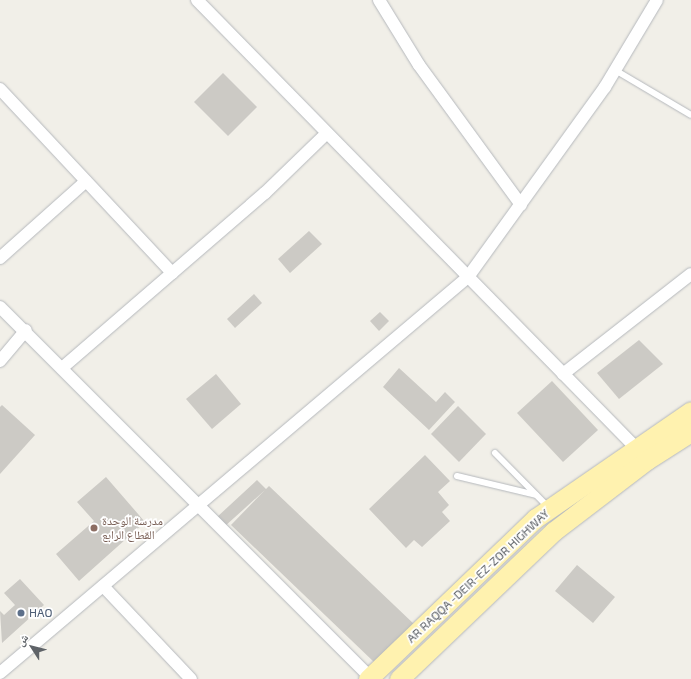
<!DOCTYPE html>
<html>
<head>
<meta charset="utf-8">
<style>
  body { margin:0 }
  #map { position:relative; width:691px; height:679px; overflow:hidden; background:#f1efe8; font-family:"Exo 2","Noto Naskh Arabic",sans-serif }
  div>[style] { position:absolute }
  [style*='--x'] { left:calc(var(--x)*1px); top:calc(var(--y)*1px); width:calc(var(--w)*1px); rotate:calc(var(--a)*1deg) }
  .building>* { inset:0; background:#cccac5 }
  .roads { filter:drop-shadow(0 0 1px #b5b8bc) drop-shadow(0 0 1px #b5b8bc) }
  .service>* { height:6px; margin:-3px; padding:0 3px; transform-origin:3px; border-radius:3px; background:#fff }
  .minor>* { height:12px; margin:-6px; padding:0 6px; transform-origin:6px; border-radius:6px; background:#fff }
  .primary>* { height:19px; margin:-9.5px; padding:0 9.5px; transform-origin:9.5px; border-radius:9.5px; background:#fff2af }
  .dots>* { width:11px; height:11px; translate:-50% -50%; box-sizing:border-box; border:2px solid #fff; border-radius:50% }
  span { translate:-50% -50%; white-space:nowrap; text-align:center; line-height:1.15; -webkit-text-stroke:3.5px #fff; paint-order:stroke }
  .education-label { font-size:12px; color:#785e54 }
  .left { translate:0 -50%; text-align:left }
  .street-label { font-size:12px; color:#5f6368 }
  .service-label { font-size:12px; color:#4e5e75 }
  .north { position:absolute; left:12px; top:627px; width:40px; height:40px; -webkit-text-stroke:3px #fff; paint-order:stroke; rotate:306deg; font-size:11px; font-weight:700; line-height:16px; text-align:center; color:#5f6368 }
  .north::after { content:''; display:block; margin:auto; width:14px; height:18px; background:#5f6368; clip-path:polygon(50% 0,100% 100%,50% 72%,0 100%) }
</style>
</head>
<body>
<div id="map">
  <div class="building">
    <i style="clip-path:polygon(223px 73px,257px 107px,228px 136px,194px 102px)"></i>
    <i style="clip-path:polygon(309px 231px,322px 244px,290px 273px,278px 259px)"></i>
    <i style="clip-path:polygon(254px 294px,262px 303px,235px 328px,227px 319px)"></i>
    <i style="clip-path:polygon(380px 312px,389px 321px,379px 331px,370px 321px)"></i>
    <i style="clip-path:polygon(639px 340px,663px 364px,619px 399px,597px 373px)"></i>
    <i style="clip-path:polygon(399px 368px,436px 402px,445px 392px,455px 402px,429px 430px,383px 387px)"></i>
    <i style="clip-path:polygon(216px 374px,241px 404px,212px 429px,186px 399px)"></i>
    <i style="clip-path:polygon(552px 381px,598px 430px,563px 462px,517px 413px)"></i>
    <i style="clip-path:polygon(2px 405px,35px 435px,0 474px,0 407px)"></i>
    <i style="clip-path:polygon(458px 406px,486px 434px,459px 462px,431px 434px)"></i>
    <i style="clip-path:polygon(425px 455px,450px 481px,438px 492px,449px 505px,442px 512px,450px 521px,422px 547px,414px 540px,406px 548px,369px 509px)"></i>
    <i style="clip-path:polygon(106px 477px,145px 522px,79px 581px,56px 554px,94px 521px,77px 502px)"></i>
    <i style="clip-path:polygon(257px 480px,266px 489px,269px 486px,415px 625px,375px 663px,231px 525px,265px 490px,224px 527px,216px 518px)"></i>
    <i style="clip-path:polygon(577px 565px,615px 597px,593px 623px,555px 591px)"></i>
    <i style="clip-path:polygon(20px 579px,44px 605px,2px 643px,0 611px,4px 615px,15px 605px,4px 593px)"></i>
  </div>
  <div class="roads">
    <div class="service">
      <i style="--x:615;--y:70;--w:88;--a:30.6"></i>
      <i style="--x:495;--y:453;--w:76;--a:45.5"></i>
      <i style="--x:457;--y:476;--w:81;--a:13.5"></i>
    </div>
    <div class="minor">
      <i style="--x:197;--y:0;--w:627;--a:45.58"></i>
      <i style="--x:379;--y:0;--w:76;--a:58.4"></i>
      <i style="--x:419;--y:65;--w:173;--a:53.9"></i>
      <i style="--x:0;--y:89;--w:252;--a:46.9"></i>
      <i style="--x:0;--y:258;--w:115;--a:-41.8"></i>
      <i style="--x:0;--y:307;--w:526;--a:45"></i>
      <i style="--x:0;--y:361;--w:40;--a:-50"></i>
      <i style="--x:62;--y:368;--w:268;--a:-40.8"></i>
      <i style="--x:265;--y:193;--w:86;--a:-44.1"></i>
      <i style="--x:563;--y:374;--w:162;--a:-38"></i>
      <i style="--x:103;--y:586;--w:128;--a:46.6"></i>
      <i style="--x:0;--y:673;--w:613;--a:-40.24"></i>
      <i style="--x:468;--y:277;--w:234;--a:-54.2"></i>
      <i style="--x:605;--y:87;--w:101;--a:-59.1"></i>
    </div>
    <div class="primary">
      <i style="--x:368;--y:679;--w:233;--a:-43.8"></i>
      <i style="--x:536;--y:518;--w:188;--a:-34.6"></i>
      <i style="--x:399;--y:679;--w:214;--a:-43.7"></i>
      <i style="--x:554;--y:531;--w:117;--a:-37.4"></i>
      <i style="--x:647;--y:460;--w:52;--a:-32.5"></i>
    </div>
  </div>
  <div class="dots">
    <i style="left:94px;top:528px;background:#8d6e63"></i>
    <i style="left:21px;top:613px;background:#5c6f8a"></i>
  </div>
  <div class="education-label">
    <span class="left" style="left:102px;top:528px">مدرسة الوحدة<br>القطاع الرابع</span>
  </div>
  <div class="street-label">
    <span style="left:478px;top:576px;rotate:-43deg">AR RAQQA -DEIR-EZ-ZOR HIGHWAY</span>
  </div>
  <div class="service-label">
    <span class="left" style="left:29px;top:613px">HAO</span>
  </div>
  <div class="north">ش</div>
</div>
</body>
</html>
